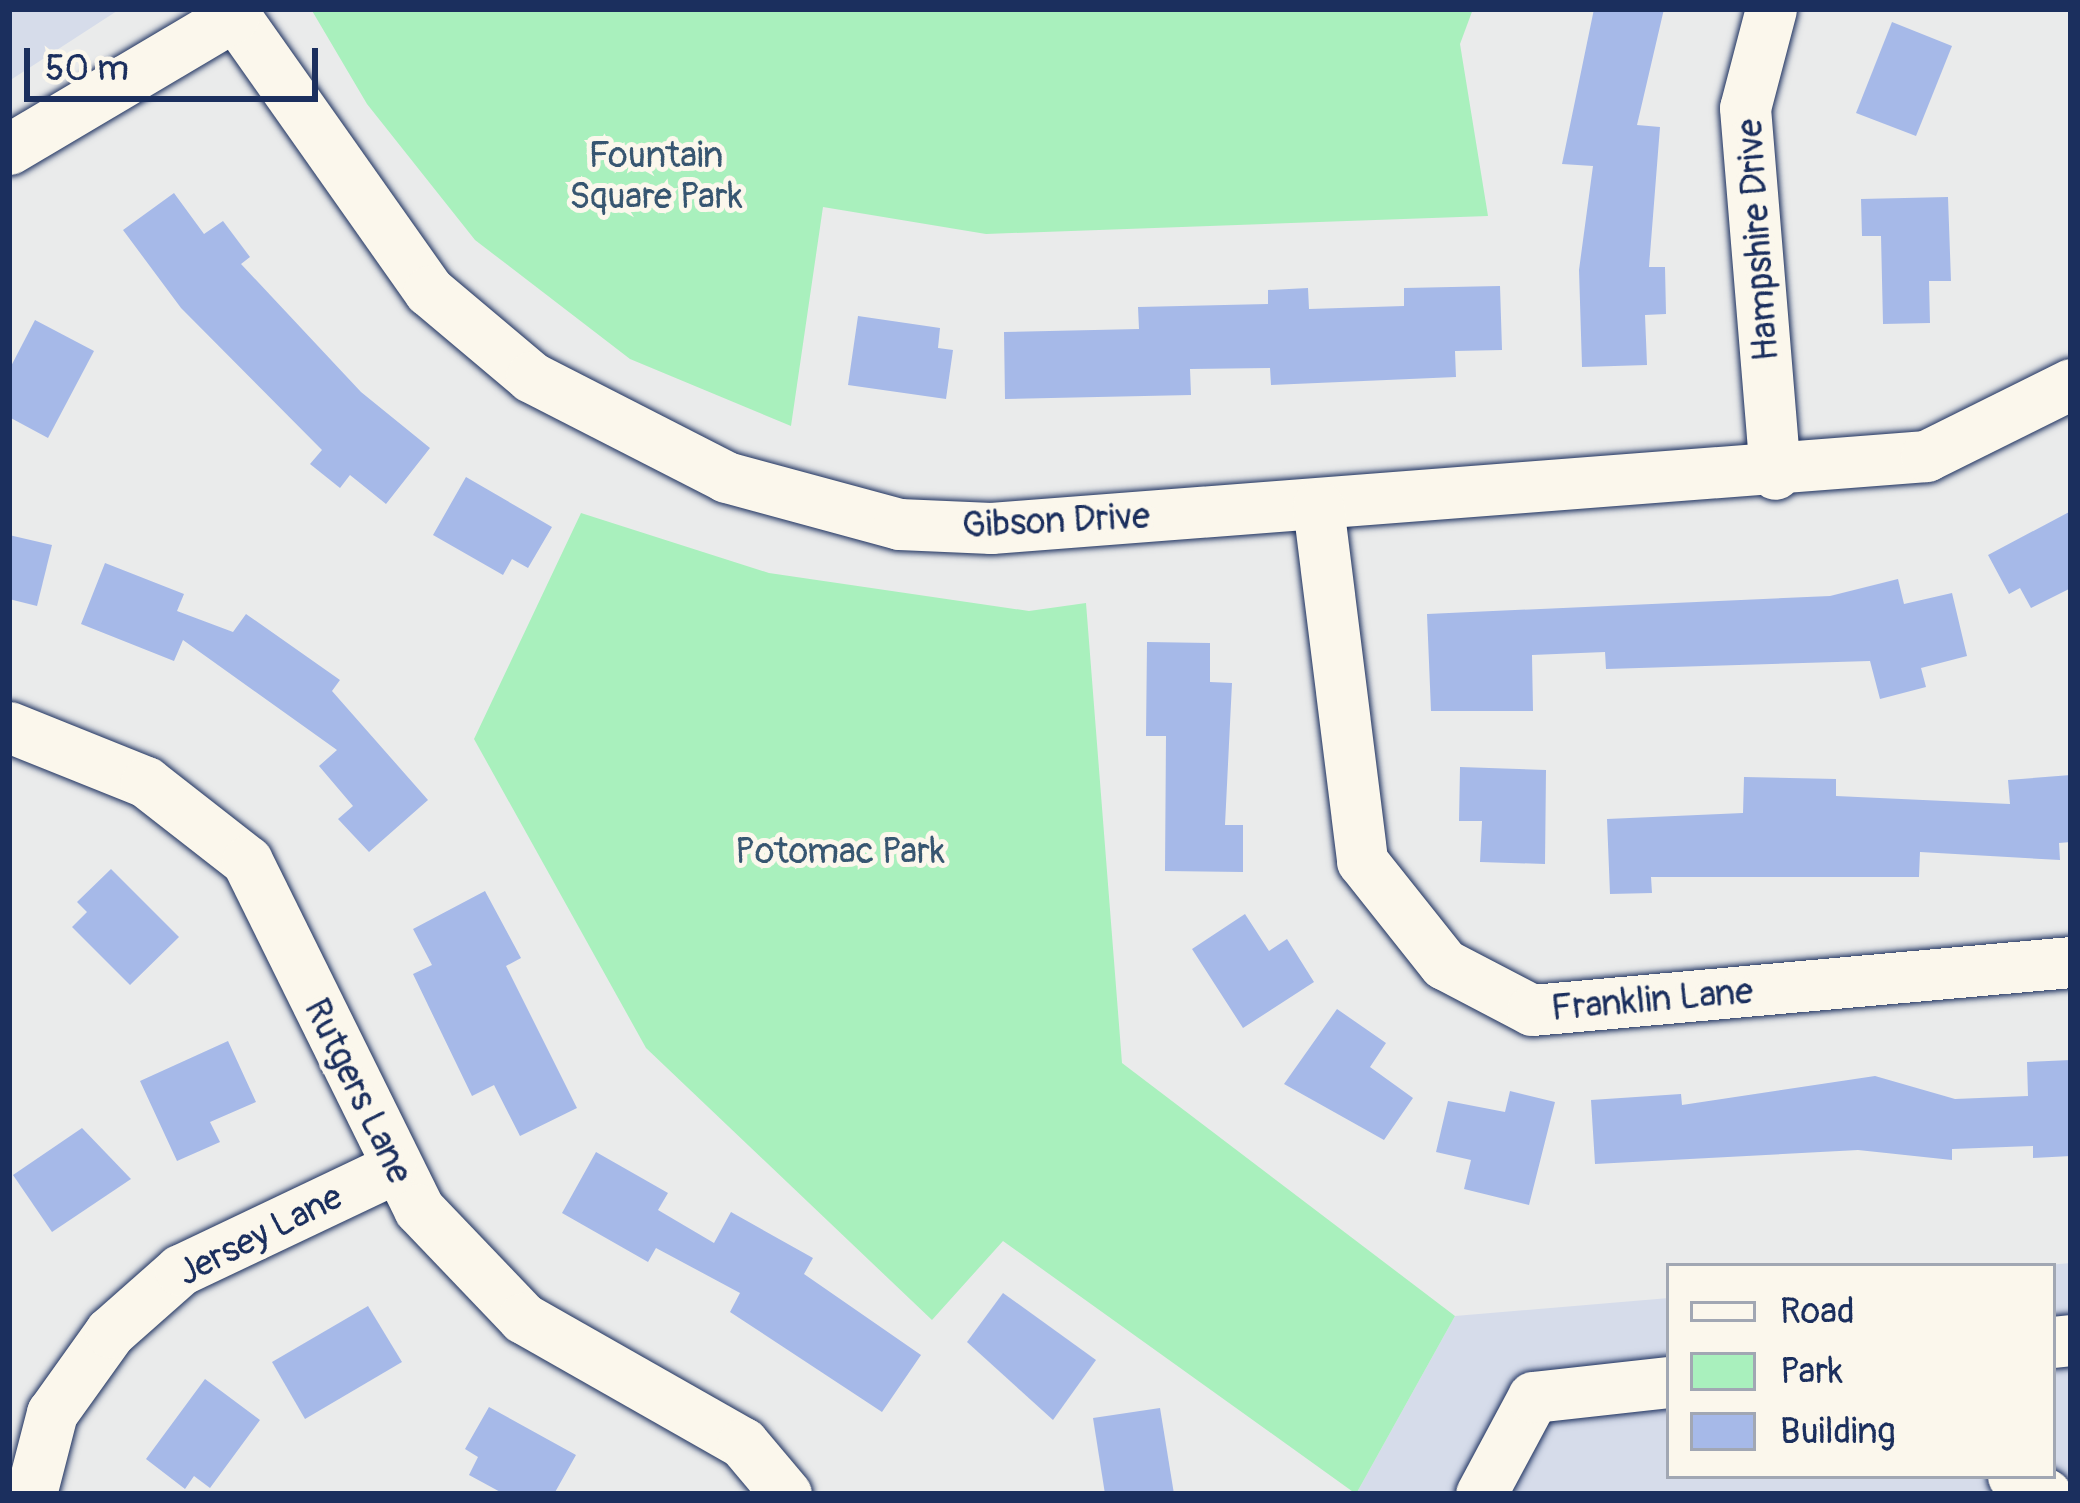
<!DOCTYPE html>
<html>
<head>
<meta charset="utf-8">
<style>
  body { margin:0 }
  #map { position:relative; width:2080px; height:1503px; overflow:hidden; background:#eaebeb; font-family:Pangolin,sans-serif }
  div>[style] { position:absolute }
  [style*='--x'] { left:calc(var(--x)*1px); top:calc(var(--y)*1px); width:calc(var(--w)*1px); rotate:calc(var(--a)*1deg) }
  .built>* { inset:0; background:#d6dcea }
  .green>* { inset:0; background:#a9f0bd }
  .building>* { inset:0; background:#a6b9e8 }
  .roads { filter:drop-shadow(0 0 3px #1b2f5e) drop-shadow(0 0 3px #1b2f5e) }
  .minor>* { height:51px; margin:-25.5px; padding:0 25.5px; transform-origin:25.5px; border-radius:25.5px; background:#fbf7ec }
  span { translate:-50% -50%; white-space:nowrap; text-align:center; line-height:1.15; -webkit-text-stroke:10px #fbf7ec; paint-order:stroke }
  .park-label { font-size:36px; color:#375671 }
  .street-label { font-size:36px; color:#1b2f5e }
  .frame { position:absolute; inset:0; border:12px solid #1b2f5e; pointer-events:none }
  .legend { position:absolute; left:1666px; top:1263px; width:390px; height:216px; box-sizing:border-box; background:#fbf7ec; border:3px solid #a1a7b3; margin:0; padding:15px 21px; list-style:none; font-size:36px; color:#1b2f5e }
  .legend li { display:flex; align-items:center; gap:24px; height:60px }
  .legend b { width:60px; border:3px solid #a1a7b3 }
  .scale { position:absolute; left:24px; top:48px; width:294px; height:54px; box-sizing:border-box; border:6px solid #1b2f5e; border-top:0; padding-left:15px; font-size:36px; line-height:42px; white-space:nowrap; color:#1b2f5e; -webkit-text-stroke:9px #fbf7ec; paint-order:stroke }
</style>
</head>
<body>
<div id="map">
  <div class="built">
    <i style="clip-path:polygon(9px 9px,120px 9px,9px 81px)"></i>
    <i style="clip-path:polygon(2071px 1263px,2071px 1494px,1356px 1494px,1455px 1316px,1669px 1298px,1669px 1476px,2053px 1476px,2053px 1266px,2035px 1266px)"></i>
  </div>
  <div class="green">
    <i style="clip-path:polygon(311px 9px,1473px 9px,1460px 44px,1488px 216px,986px 234px,823px 207px,791px 426px,630px 359px,475px 240px,367px 104px)"></i>
    <i style="clip-path:polygon(581px 513px,769px 573px,1029px 611px,1086px 603px,1122px 1063px,1455px 1316px,1356px 1494px,1003px 1241px,932px 1320px,646px 1048px,474px 739px)"></i>
  </div>
  <div class="building">
    <i style="clip-path:polygon(1594px 9px,1664px 9px,1637px 125px,1660px 127px,1649px 267px,1665px 267px,1666px 314px,1645px 315px,1647px 365px,1582px 367px,1579px 270px,1593px 166px,1562px 164px)"></i>
    <i style="clip-path:polygon(1892px 22px,1952px 46px,1916px 136px,1856px 113px)"></i>
    <i style="clip-path:polygon(174px 193px,204px 234px,223px 221px,250px 257px,241px 264px,361px 392px,430px 448px,386px 504px,350px 475px,340px 488px,310px 464px,322px 450px,181px 308px,123px 230px)"></i>
    <i style="clip-path:polygon(1948px 197px,1951px 281px,1929px 281px,1930px 323px,1883px 324px,1881px 236px,1862px 236px,1861px 199px)"></i>
    <i style="clip-path:polygon(1500px 286px,1502px 350px,1455px 351px,1456px 377px,1271px 385px,1270px 368px,1190px 369px,1191px 395px,1005px 399px,1004px 332px,1139px 329px,1138px 307px,1268px 304px,1268px 290px,1308px 288px,1309px 309px,1404px 306px,1404px 288px)"></i>
    <i style="clip-path:polygon(858px 316px,940px 328px,938px 348px,953px 350px,946px 399px,848px 385px)"></i>
    <i style="clip-path:polygon(35px 320px,94px 351px,48px 438px,9px 417px,9px 370px)"></i>
    <i style="clip-path:polygon(466px 477px,552px 527px,528px 568px,512px 559px,503px 575px,433px 535px)"></i>
    <i style="clip-path:polygon(2071px 511px,2071px 588px,2031px 608px,2020px 588px,2009px 594px,1988px 555px)"></i>
    <i style="clip-path:polygon(9px 535px,52px 545px,37px 606px,9px 599px)"></i>
    <i style="clip-path:polygon(105px 563px,184px 594px,177px 611px,233px 632px,246px 614px,340px 680px,332px 691px,428px 800px,369px 852px,338px 819px,353px 806px,319px 766px,337px 750px,183px 640px,174px 661px,81px 624px)"></i>
    <i style="clip-path:polygon(1898px 579px,1904px 604px,1952px 593px,1967px 656px,1921px 668px,1926px 687px,1880px 699px,1870px 661px,1606px 669px,1605px 652px,1532px 655px,1533px 711px,1431px 711px,1427px 614px,1830px 596px)"></i>
    <i style="clip-path:polygon(1147px 642px,1210px 643px,1210px 682px,1232px 683px,1225px 825px,1243px 825px,1243px 872px,1165px 871px,1166px 736px,1146px 736px)"></i>
    <i style="clip-path:polygon(1460px 767px,1546px 770px,1545px 864px,1480px 862px,1482px 821px,1459px 821px)"></i>
    <i style="clip-path:polygon(2071px 775px,2071px 842px,2059px 843px,2060px 860px,1920px 852px,1919px 877px,1651px 877px,1652px 893px,1610px 894px,1607px 819px,1743px 813px,1744px 777px,1836px 779px,1836px 796px,2010px 804px,2008px 780px)"></i>
    <i style="clip-path:polygon(111px 869px,179px 937px,130px 985px,72px 927px,87px 912px,77px 902px)"></i>
    <i style="clip-path:polygon(485px 891px,521px 958px,506px 966px,577px 1108px,520px 1136px,494px 1085px,472px 1096px,413px 974px,432px 965px,413px 929px)"></i>
    <i style="clip-path:polygon(1245px 914px,1269px 951px,1287px 939px,1314px 982px,1243px 1028px,1192px 949px)"></i>
    <i style="clip-path:polygon(1337px 1009px,1386px 1043px,1370px 1067px,1413px 1098px,1384px 1140px,1284px 1084px)"></i>
    <i style="clip-path:polygon(228px 1041px,256px 1102px,210px 1122px,220px 1142px,177px 1161px,140px 1081px)"></i>
    <i style="clip-path:polygon(2071px 1060px,2071px 1156px,2033px 1158px,2033px 1146px,1952px 1149px,1952px 1160px,1858px 1150px,1595px 1164px,1591px 1100px,1681px 1094px,1682px 1105px,1875px 1076px,1955px 1099px,2028px 1096px,2027px 1062px)"></i>
    <i style="clip-path:polygon(1510px 1091px,1555px 1102px,1529px 1205px,1464px 1189px,1471px 1160px,1436px 1152px,1448px 1101px,1505px 1112px)"></i>
    <i style="clip-path:polygon(82px 1128px,131px 1179px,52px 1232px,13px 1175px)"></i>
    <i style="clip-path:polygon(596px 1152px,668px 1193px,658px 1210px,714px 1243px,731px 1212px,813px 1258px,804px 1274px,921px 1355px,882px 1412px,730px 1312px,740px 1293px,656px 1248px,648px 1262px,562px 1213px)"></i>
    <i style="clip-path:polygon(1003px 1293px,1096px 1360px,1053px 1420px,967px 1342px)"></i>
    <i style="clip-path:polygon(368px 1306px,402px 1362px,305px 1419px,272px 1362px)"></i>
    <i style="clip-path:polygon(205px 1379px,260px 1420px,210px 1488px,194px 1476px,185px 1489px,146px 1459px)"></i>
    <i style="clip-path:polygon(489px 1407px,576px 1455px,554px 1494px,504px 1494px,469px 1475px,478px 1457px,465px 1449px)"></i>
    <i style="clip-path:polygon(1160px 1408px,1174px 1494px,1105px 1494px,1093px 1418px)"></i>
  </div>
  <div class="roads">
    <div class="minor">
      <i style="--x:230;--y:9;--w:345;--a:54.8"></i>
      <i style="--x:429;--y:291;--w:133;--a:40.1"></i>
      <i style="--x:531;--y:377;--w:219;--a:27.1"></i>
      <i style="--x:726;--y:477;--w:179;--a:15.2"></i>
      <i style="--x:899;--y:524;--w:92;--a:2.5"></i>
      <i style="--x:991;--y:528;--w:938;--a:-4.4"></i>
      <i style="--x:1926;--y:456;--w:162;--a:-26.4"></i>
      <i style="--x:1771;--y:9;--w:102;--a:104.7"></i>
      <i style="--x:1745;--y:108;--w:367;--a:85.3"></i>
      <i style="--x:9;--y:149;--w:261;--a:-30.6"></i>
      <i style="--x:1318;--y:506;--w:358;--a:82.9"></i>
      <i style="--x:1362;--y:861;--w:132;--a:51.5"></i>
      <i style="--x:1444;--y:964;--w:99;--a:27.6"></i>
      <i style="--x:1532;--y:1010;--w:541;--a:-5.09"></i>
      <i style="--x:9;--y:727;--w:148;--a:21.9"></i>
      <i style="--x:146;--y:782;--w:128;--a:38"></i>
      <i style="--x:247;--y:861;--w:388;--a:63.7"></i>
      <i style="--x:419;--y:1209;--w:151;--a:46.3"></i>
      <i style="--x:523;--y:1318;--w:253;--a:29.6"></i>
      <i style="--x:743;--y:1443;--w:67;--a:49.9"></i>
      <i style="--x:2053;--y:1342;--w:18;--a:-6"></i>
      <i style="--x:2013;--y:1476;--w:38;--a:29"></i>
      <i style="--x:31;--y:1494;--w:84;--a:-75.5"></i>
      <i style="--x:52;--y:1413;--w:100;--a:-54.4"></i>
      <i style="--x:110;--y:1332;--w:94;--a:-41.5"></i>
      <i style="--x:180;--y:1270;--w:233;--a:-25.4"></i>
      <i style="--x:1481;--y:1494;--w:110;--a:-61.8"></i>
      <i style="--x:1533;--y:1397;--w:137;--a:-6.3"></i>
    </div>
  </div>
  <div class="park-label">
    <span style="left:656px;top:176px">Fountain<br>Square Park</span>
    <span style="left:840px;top:852px">Potomac Park</span>
  </div>
  <div class="street-label">
    <span style="left:1758px;top:240px;rotate:-94deg">Hampshire Drive</span>
    <span style="left:1056px;top:521px;rotate:-3deg">Gibson Drive</span>
    <span style="left:1652px;top:1000px;rotate:-5deg">Franklin Lane</span>
    <span style="left:358px;top:1091px;rotate:64deg">Rutgers Lane</span>
    <span style="left:260px;top:1235px;rotate:-27deg">Jersey Lane</span>
  </div>
  <div class="frame"></div>
  <ul class="legend">
  <li><b style="height:15px;background:#fbf7ec"></b>Road</li>
  <li><b style="height:33px;background:#a9f0bd"></b>Park</li>
  <li><b style="height:33px;background:#a6b9e8"></b>Building</li>
  </ul>
  <div class="scale">50 m</div>
</div>
</body>
</html>
